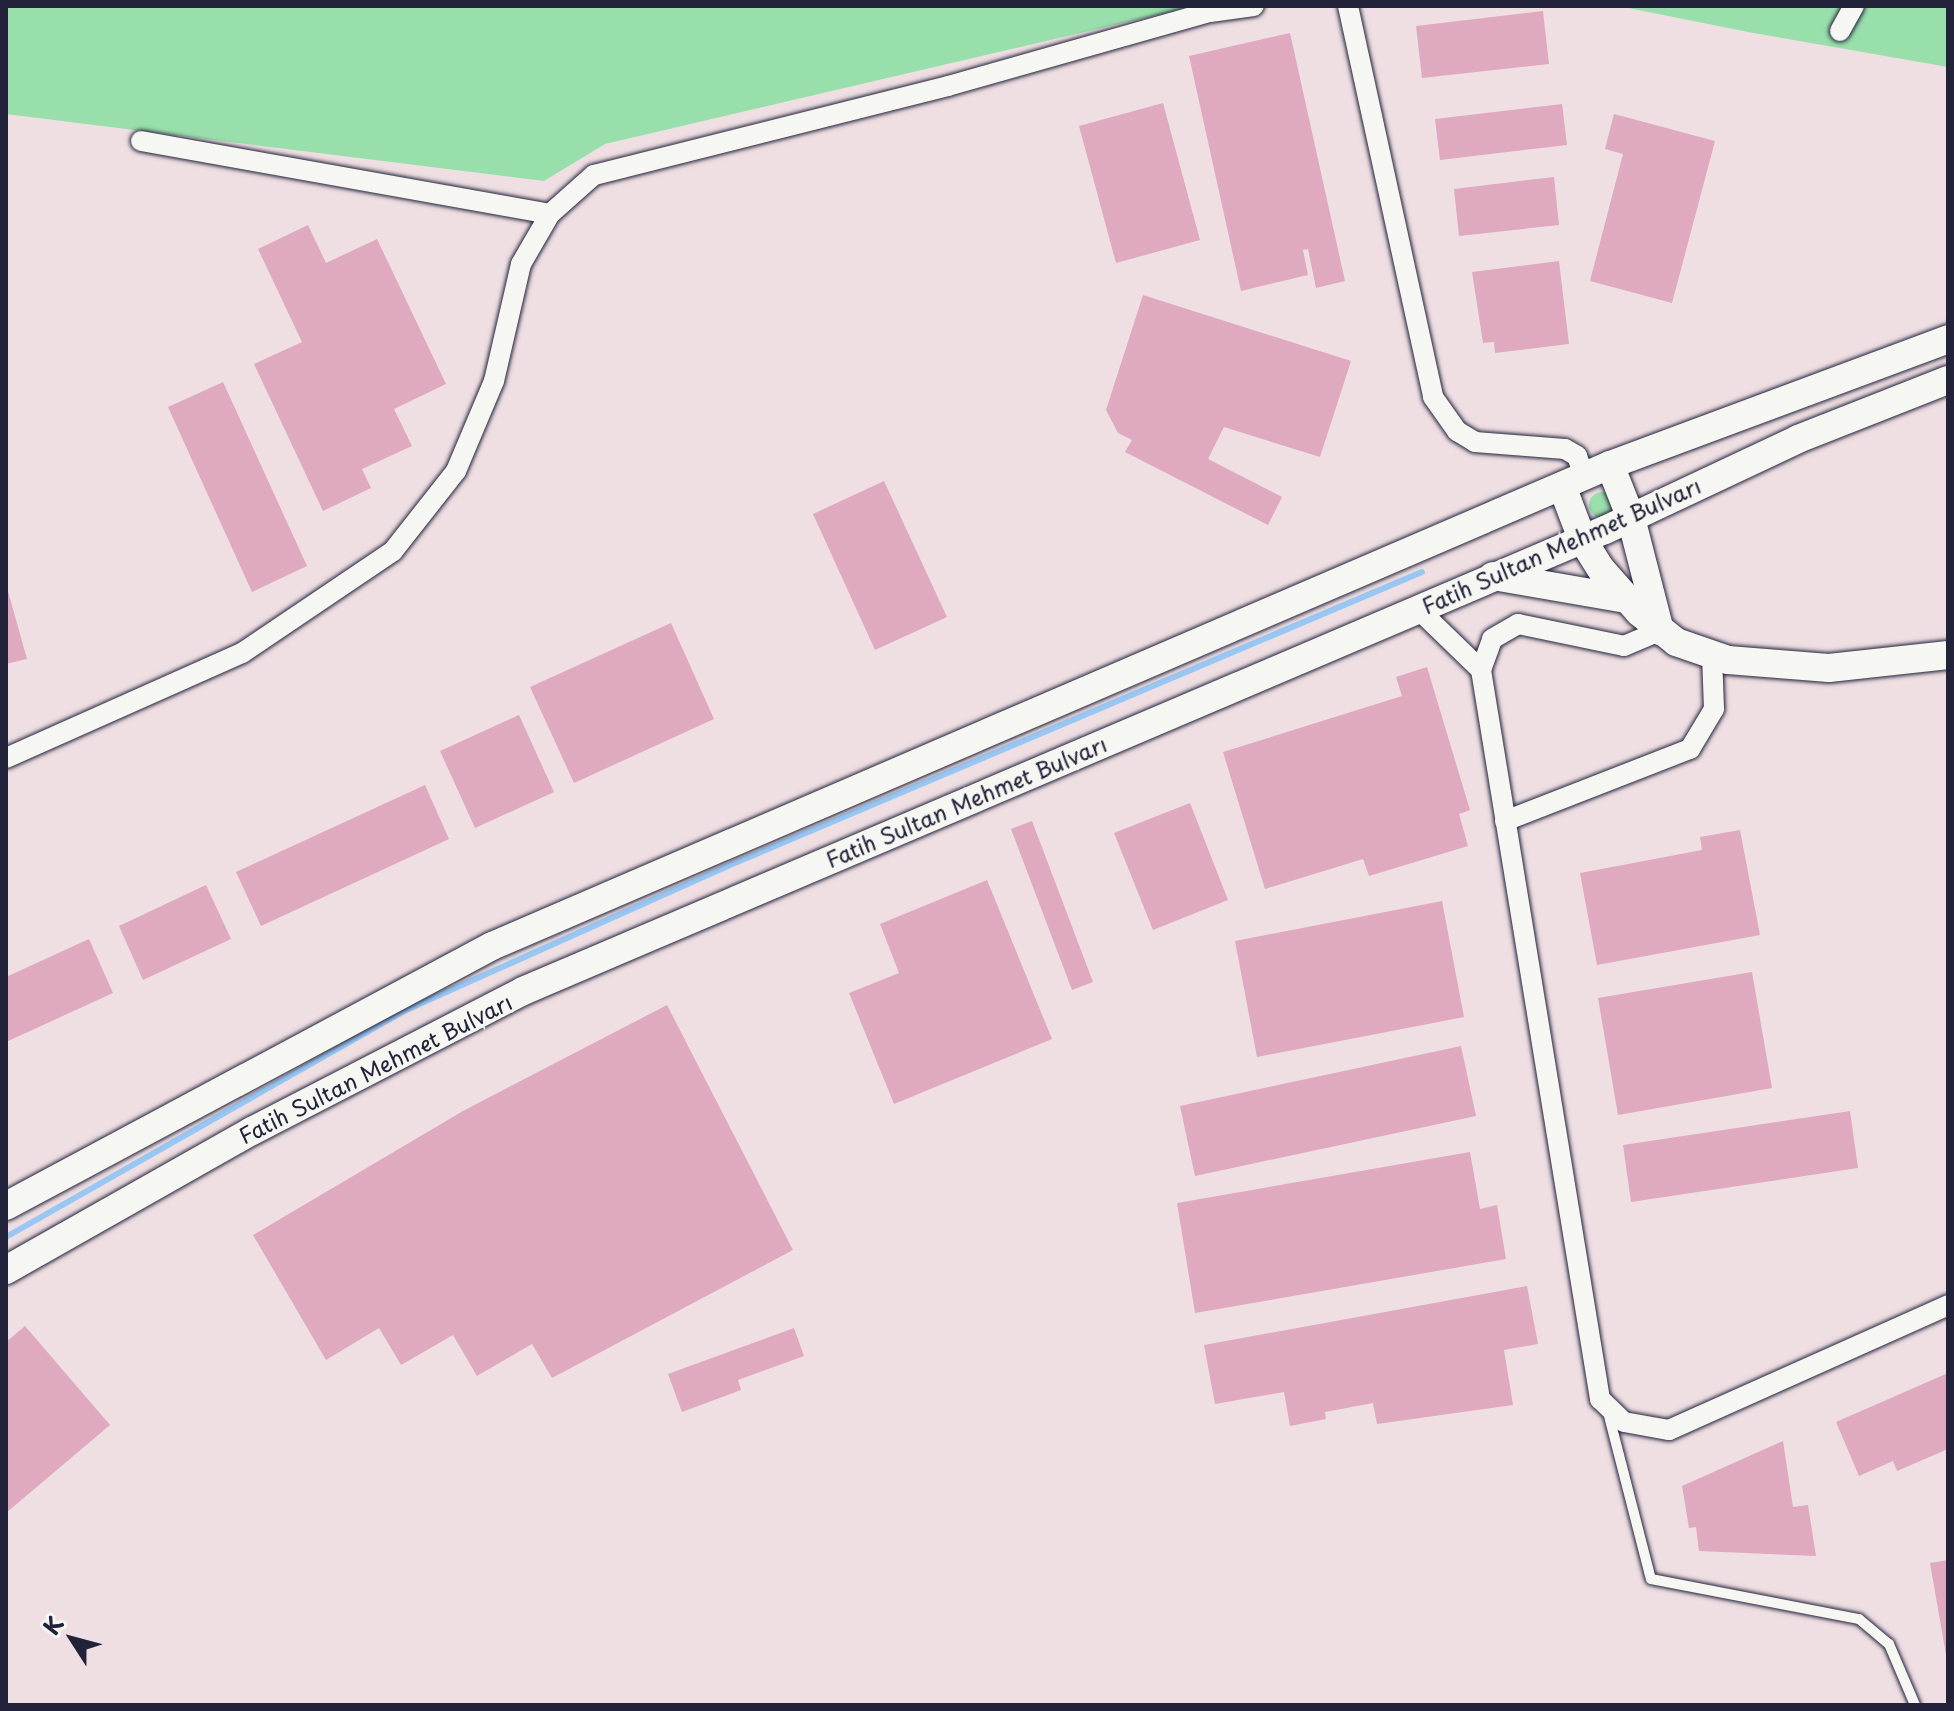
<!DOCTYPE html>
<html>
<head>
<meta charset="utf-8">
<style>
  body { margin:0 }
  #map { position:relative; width:1954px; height:1711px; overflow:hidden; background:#efdfe3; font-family:"Playpen Sans",sans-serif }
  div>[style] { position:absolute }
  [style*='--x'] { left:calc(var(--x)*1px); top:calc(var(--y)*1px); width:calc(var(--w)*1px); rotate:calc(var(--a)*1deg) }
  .green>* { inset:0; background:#99dfab }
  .round { border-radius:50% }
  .stream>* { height:6px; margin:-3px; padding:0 3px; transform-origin:3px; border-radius:3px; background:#99c7f3 }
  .building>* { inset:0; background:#dfa9bf }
  .roads { filter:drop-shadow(0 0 2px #22223b) drop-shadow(0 0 2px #22223b) }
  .lane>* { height:10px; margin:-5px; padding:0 5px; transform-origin:5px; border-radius:5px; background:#f6f6f2 }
  .street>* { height:20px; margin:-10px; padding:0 10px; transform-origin:10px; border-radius:10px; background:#f6f6f2 }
  .secondary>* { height:28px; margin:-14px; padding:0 14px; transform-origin:14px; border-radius:14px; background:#f6f6f2 }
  span { translate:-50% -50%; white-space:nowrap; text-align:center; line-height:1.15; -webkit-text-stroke:6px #f6f6f2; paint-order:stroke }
  .street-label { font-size:22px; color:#22223b }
  .frame { position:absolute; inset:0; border:8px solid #22223b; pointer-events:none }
  .north { position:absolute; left:32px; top:1599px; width:80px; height:80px; -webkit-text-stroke:6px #f6f6f2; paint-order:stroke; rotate:306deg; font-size:22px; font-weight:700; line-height:32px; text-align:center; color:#22223b }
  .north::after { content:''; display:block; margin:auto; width:28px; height:36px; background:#22223b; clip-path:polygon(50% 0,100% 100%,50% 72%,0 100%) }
</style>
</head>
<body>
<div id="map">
  <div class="green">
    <i style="clip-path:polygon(6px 6px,1196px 6px,605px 144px,544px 181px,6px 114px)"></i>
    <i style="clip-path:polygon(1618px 6px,1948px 6px,1948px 67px,1748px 32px)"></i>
    <i class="round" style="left:1589px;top:492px;width:26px;height:26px"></i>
  </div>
  <div class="stream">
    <i style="--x:6;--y:1237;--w:460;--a:-29.6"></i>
    <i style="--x:406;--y:1010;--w:347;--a:-24.1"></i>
    <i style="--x:723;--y:868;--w:759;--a:-22.95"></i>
  </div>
  <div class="building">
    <i style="clip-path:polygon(1543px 11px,1549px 64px,1422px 78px,1416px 26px)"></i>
    <i style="clip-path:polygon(1290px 33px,1345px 281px,1316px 288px,1308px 249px,1303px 250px,1308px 275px,1241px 291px,1189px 56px)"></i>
    <i style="clip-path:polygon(1163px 103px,1200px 240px,1116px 263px,1079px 126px)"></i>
    <i style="clip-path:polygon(1562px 104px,1567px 145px,1440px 160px,1435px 119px)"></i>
    <i style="clip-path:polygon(1614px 114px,1715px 141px,1672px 303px,1590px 281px,1623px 154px,1605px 149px)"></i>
    <i style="clip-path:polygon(1554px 177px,1559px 225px,1459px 236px,1454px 189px)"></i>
    <i style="clip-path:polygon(308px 225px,326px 263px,377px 239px,446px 384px,394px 409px,412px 446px,362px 469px,371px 488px,323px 511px,254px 364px,302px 342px,258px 249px)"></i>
    <i style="clip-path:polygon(1559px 261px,1569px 344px,1495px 353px,1494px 342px,1483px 343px,1472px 272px)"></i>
    <i style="clip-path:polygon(1143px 295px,1351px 361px,1320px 457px,1224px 427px,1208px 459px,1282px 497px,1268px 525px,1125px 452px,1132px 440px,1118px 433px,1106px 410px)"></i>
    <i style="clip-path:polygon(223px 382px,307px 566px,252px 592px,168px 407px)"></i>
    <i style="clip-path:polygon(884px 481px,947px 617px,875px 650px,813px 514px)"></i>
    <i style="clip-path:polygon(6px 584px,27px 659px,6px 664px)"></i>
    <i style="clip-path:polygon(671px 623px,714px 719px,574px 783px,530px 687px)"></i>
    <i style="clip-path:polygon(1427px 667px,1470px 810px,1459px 814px,1468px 846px,1369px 876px,1363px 859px,1265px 889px,1223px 752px,1402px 696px,1396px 677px)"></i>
    <i style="clip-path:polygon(519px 715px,554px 792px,475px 828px,440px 751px)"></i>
    <i style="clip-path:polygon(425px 785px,449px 839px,261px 926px,236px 872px)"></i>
    <i style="clip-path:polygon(1190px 803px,1228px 900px,1153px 930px,1114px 833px)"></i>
    <i style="clip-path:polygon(1032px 821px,1093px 982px,1072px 990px,1011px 829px)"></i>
    <i style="clip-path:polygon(1740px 830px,1760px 935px,1597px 965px,1580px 873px,1702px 850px,1700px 837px)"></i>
    <i style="clip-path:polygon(987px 880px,1052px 1039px,894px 1104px,849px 993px,899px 973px,880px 924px)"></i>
    <i style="clip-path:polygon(206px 885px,231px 939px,143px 980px,119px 926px)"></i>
    <i style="clip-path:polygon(1442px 901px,1464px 1017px,1257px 1057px,1235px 941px)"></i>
    <i style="clip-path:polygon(89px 939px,113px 993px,6px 1042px,6px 977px)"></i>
    <i style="clip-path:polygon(1752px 972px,1772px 1088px,1618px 1115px,1598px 998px)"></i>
    <i style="clip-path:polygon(667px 1005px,793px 1250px,552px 1378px,532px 1344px,477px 1376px,453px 1335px,401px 1365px,379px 1328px,326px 1360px,253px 1235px,463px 1111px)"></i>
    <i style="clip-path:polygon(1461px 1046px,1476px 1116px,1195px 1176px,1180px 1106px)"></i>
    <i style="clip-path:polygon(1850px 1111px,1858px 1168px,1631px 1202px,1623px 1145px)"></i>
    <i style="clip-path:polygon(1470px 1152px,1480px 1209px,1497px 1205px,1506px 1259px,1195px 1313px,1177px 1203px)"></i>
    <i style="clip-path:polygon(1527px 1286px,1538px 1344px,1504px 1350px,1513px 1405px,1377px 1424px,1373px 1403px,1325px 1412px,1326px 1419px,1290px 1426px,1284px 1392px,1215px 1404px,1204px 1345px)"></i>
    <i style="clip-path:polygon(25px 1326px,110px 1425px,6px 1513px,6px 1342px)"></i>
    <i style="clip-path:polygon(794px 1328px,804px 1356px,738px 1380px,741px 1390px,682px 1412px,668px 1374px)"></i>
    <i style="clip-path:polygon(1948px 1373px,1948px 1449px,1897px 1471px,1893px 1461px,1859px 1476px,1836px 1422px)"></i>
    <i style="clip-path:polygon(1783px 1441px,1793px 1507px,1808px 1505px,1816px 1556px,1699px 1551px,1696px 1527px,1689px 1528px,1682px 1486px)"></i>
    <i style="clip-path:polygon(1948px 1560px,1948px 1655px,1946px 1655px,1930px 1563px)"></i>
  </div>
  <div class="roads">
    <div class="lane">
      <i style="--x:1608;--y:1412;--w:172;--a:75.6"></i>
      <i style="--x:1651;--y:1579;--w:212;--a:10.9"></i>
      <i style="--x:1859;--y:1619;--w:39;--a:40"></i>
      <i style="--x:1889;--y:1644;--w:66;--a:66.9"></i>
    </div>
    <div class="street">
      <i style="--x:1348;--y:6;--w:400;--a:77.7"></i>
      <i style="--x:1433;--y:397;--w:42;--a:54.8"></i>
      <i style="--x:1457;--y:431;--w:21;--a:31"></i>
      <i style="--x:1475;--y:442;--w:90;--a:4.4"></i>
      <i style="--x:1565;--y:449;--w:14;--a:30"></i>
      <i style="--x:1577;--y:456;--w:21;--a:71"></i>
      <i style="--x:1840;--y:31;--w:29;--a:-61"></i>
      <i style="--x:141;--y:141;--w:415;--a:10.1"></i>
      <i style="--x:1417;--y:608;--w:89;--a:44.1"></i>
      <i style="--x:1481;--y:670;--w:739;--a:80.73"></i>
      <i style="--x:1600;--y:1399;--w:33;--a:44"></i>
      <i style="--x:1624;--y:1422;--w:46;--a:10.1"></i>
      <i style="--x:1669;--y:1430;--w:306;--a:-24.1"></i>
      <i style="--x:1481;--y:670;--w:33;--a:-70"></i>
      <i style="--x:1492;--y:639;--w:30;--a:-30"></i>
      <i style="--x:1518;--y:624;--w:108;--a:11.7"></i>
      <i style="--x:1624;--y:646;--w:39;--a:-23"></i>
      <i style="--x:6;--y:758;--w:258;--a:-24"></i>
      <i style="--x:242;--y:653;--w:182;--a:-34"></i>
      <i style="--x:393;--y:551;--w:102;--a:-51.8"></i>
      <i style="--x:456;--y:471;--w:98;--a:-67.1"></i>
      <i style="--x:494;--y:381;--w:120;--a:-77"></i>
      <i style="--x:521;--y:264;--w:58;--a:-59.9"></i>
      <i style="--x:550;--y:214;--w:59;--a:-41.6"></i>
      <i style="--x:594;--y:175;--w:365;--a:-14.1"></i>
      <i style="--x:948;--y:86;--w:272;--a:-15.8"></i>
      <i style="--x:1210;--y:12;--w:44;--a:-7.8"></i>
      <i style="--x:1505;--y:821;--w:199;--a:-21.3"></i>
      <i style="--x:1690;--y:749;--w:47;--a:-59"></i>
      <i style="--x:1714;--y:709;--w:55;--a:-92.1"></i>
    </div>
    <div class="secondary">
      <i style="--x:1610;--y:465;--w:57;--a:68.4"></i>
      <i style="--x:1631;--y:518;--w:117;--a:75.6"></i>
      <i style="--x:1562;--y:486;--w:57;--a:69.3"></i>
      <i style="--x:1582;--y:539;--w:36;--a:58"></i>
      <i style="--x:1601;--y:569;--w:57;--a:48.5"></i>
      <i style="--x:1639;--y:612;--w:48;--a:39"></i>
      <i style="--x:1676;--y:642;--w:55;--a:19.1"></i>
      <i style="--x:1728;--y:660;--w:101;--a:4.5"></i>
      <i style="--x:1829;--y:668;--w:120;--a:-6.2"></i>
      <i style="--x:1493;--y:576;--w:135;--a:9.8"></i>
      <i style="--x:6;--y:1206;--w:551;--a:-28.15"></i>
      <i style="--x:492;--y:946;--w:1217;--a:-23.28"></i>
      <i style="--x:1610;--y:465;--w:361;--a:-20.4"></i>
      <i style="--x:6;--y:1270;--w:283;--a:-29.5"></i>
      <i style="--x:252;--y:1131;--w:305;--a:-27.3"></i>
      <i style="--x:523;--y:991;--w:1176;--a:-23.08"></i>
      <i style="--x:1605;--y:530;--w:213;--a:-25.2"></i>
      <i style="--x:1798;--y:439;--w:161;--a:-21.5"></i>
    </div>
  </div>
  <div class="street-label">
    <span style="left:1561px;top:545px;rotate:-24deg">Fatih Sultan Mehmet Bulvarı</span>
    <span style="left:966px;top:801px;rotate:-23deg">Fatih Sultan Mehmet Bulvarı</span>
    <span style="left:375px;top:1068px;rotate:-27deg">Fatih Sultan Mehmet Bulvarı</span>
  </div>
  <div class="frame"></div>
  <div class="north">K</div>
</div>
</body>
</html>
